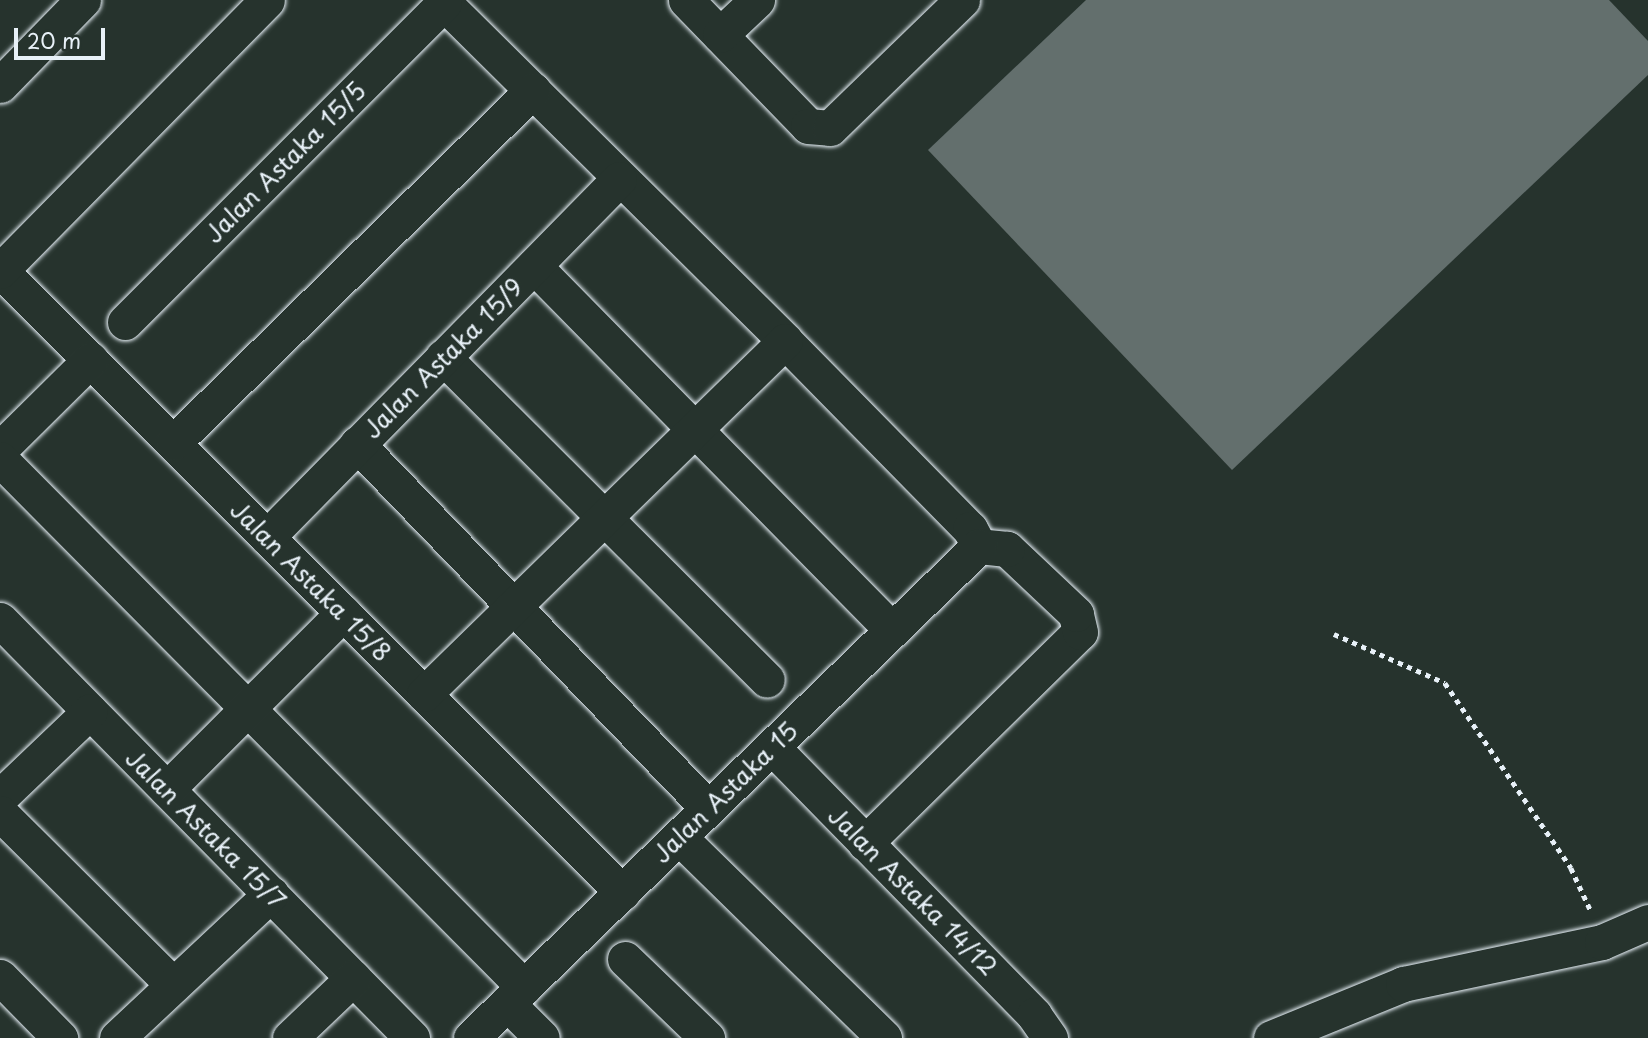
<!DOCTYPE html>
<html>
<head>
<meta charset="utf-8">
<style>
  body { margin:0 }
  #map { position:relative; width:1648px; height:1038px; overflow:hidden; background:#26332d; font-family:"Playpen Sans",sans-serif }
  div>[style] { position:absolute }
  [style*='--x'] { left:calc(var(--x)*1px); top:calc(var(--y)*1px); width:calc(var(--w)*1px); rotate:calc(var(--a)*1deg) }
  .water>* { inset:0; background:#636f6d }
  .path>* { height:4.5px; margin-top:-2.25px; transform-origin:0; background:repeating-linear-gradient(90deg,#e8f1f8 0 5px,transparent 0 10px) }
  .roads { filter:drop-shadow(0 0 2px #e8f1f8) drop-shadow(0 0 2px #e8f1f8) }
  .minor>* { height:35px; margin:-17.5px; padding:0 17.5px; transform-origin:17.5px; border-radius:17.5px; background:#26332d }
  span { translate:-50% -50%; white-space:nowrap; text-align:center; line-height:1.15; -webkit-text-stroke:5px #26332d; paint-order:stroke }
  .street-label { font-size:24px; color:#e8f1f8 }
  .scale { position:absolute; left:14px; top:28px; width:91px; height:32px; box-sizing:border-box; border:4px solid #e8f1f8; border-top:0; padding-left:9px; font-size:21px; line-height:24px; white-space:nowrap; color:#e8f1f8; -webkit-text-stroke:5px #26332d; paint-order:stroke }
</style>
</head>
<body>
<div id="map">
  <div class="water">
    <i style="clip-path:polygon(1086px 0,1609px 0,1648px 41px,1648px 75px,1232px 470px,928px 150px)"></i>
  </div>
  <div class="path">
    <i style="--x:1334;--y:634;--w:121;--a:23.8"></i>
    <i style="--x:1445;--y:683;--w:224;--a:55.7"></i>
    <i style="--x:1571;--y:868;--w:47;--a:65.1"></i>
  </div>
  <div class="roads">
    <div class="minor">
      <i style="--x:441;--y:0;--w:484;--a:44.7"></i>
      <i style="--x:785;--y:341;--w:264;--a:45.5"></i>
      <i style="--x:970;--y:529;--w:19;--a:62"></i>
      <i style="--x:686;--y:0;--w:175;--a:45.9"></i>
      <i style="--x:808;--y:126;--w:22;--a:5"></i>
      <i style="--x:830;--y:128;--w:184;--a:-44.1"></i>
      <i style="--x:720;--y:35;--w:51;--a:-43.4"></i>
      <i style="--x:0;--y:85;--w:119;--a:-45.7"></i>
      <i style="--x:534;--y:266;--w:511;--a:45.48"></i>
      <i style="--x:0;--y:270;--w:880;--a:45"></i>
      <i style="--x:0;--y:271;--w:380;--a:-45.4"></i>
      <i style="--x:125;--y:322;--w:451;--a:-45"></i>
      <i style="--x:443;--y:357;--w:457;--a:44.9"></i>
      <i style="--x:173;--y:443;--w:504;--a:-44.44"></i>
      <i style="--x:357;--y:444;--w:506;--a:46.04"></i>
      <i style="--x:0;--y:449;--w:127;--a:-44.7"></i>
      <i style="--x:0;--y:459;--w:744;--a:45.22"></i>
      <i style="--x:267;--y:537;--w:502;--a:-45.48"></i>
      <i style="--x:0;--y:620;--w:587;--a:45.41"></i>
      <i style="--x:424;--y:694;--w:505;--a:-44.36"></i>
      <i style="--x:772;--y:747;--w:375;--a:45.6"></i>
      <i style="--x:1034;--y:1015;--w:28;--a:55"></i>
      <i style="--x:167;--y:789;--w:249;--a:-45"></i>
      <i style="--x:0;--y:797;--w:124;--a:-43.7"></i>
      <i style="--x:0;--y:813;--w:244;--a:44.8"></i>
      <i style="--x:679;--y:837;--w:287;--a:44.4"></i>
      <i style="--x:865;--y:843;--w:301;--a:-44.5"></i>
      <i style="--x:1080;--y:632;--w:18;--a:-103"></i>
      <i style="--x:1076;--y:614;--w:95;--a:-136.7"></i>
      <i style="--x:1007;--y:549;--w:28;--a:-174"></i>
      <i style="--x:625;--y:959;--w:114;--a:43.9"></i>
      <i style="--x:0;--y:977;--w:86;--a:45.5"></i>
      <i style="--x:507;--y:1003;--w:49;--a:45"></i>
      <i style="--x:117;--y:1038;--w:211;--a:-43.1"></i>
      <i style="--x:290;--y:1038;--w:87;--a:-43.6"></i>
      <i style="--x:471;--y:1038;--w:707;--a:-44.08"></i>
      <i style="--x:1271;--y:1038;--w:143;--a:-22.2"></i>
      <i style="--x:1403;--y:984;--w:203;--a:-11.9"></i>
      <i style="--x:1602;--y:942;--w:50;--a:-23.5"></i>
    </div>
  </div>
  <div class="street-label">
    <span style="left:285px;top:162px;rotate:-45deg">Jalan Astaka 15/5</span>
    <span style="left:443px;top:358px;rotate:-45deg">Jalan Astaka 15/9</span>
    <span style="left:311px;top:581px;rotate:45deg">Jalan Astaka 15/8</span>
    <span style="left:725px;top:792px;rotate:-44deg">Jalan Astaka 15</span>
    <span style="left:206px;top:829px;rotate:45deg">Jalan Astaka 15/7</span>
    <span style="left:913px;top:891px;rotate:45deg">Jalan Astaka 14/12</span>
  </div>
  <div class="scale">20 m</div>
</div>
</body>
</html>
